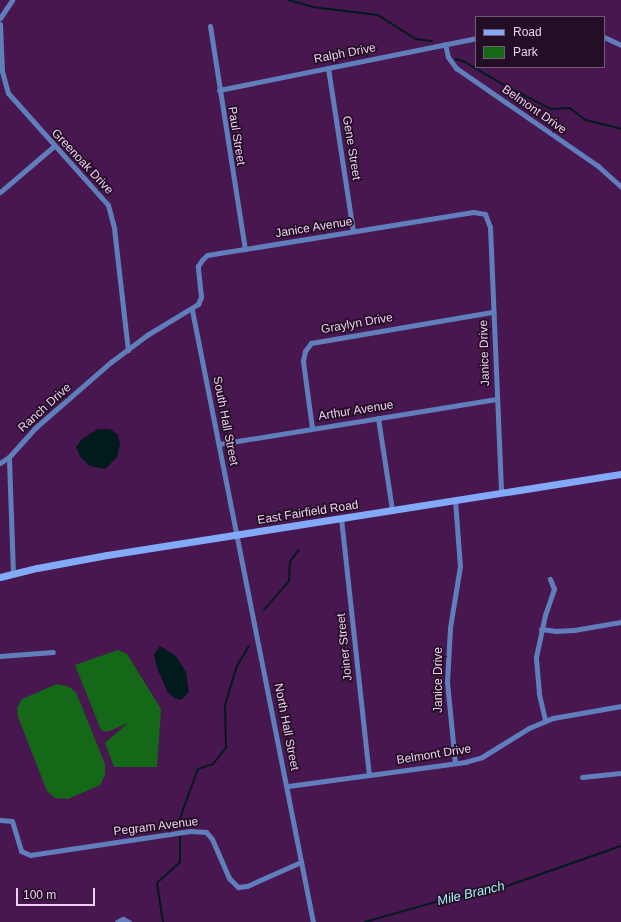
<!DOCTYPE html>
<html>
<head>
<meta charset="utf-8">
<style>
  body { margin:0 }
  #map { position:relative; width:621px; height:922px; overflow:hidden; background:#49174f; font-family:Arial,sans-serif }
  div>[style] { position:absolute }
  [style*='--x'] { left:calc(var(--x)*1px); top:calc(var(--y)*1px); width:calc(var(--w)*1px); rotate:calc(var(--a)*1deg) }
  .green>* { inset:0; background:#146818 }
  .water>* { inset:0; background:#011b1d }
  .stream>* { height:1.5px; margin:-0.75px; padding:0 0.75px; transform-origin:0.75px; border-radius:0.75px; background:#011b1d }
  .street>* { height:5px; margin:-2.5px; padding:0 2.5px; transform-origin:2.5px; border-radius:2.5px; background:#5f7ebb }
  .secondary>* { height:7px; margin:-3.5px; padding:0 3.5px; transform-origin:3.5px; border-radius:3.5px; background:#83aaf8 }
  span { translate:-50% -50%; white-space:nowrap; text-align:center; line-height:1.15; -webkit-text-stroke:3.5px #240e26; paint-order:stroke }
  .street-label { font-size:12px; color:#edcff0 }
  .water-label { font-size:13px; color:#a5f3fa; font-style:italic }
  .legend { position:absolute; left:475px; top:16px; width:130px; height:52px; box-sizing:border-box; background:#240e26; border:1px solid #745b77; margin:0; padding:5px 7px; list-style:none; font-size:12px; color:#edcff0 }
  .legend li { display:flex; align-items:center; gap:8px; height:20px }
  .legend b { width:20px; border:1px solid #745b77 }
  .scale { position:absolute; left:16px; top:888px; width:79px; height:18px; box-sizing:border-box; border:2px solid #edcff0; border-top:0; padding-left:5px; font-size:12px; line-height:14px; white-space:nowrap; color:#edcff0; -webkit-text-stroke:3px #240e26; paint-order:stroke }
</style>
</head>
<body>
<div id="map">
  <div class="green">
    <i style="clip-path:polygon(118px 650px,127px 654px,161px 709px,157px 767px,114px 767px,105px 743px,128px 723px,107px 732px,101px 730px,75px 665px)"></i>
    <i style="clip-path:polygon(57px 684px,69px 687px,76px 692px,105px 764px,105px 775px,100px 785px,68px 799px,55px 798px,47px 791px,18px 717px,17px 708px,22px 699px)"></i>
  </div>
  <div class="water">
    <i style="clip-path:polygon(98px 429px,110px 429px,118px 435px,120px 445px,117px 457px,105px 469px,90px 466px,81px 458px,76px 447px,82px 439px)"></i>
    <i style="clip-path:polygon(160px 646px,176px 656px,186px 672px,189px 692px,181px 700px,174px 698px,168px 693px,157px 668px,154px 654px)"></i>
  </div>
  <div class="stream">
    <i style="--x:289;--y:0;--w:25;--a:16"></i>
    <i style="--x:313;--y:7;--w:65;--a:7"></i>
    <i style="--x:378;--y:15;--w:45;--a:32.3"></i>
    <i style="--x:416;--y:39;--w:16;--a:7"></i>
    <i style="--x:456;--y:59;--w:9;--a:18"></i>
    <i style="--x:465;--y:62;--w:50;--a:30.2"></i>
    <i style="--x:512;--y:89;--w:44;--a:27.1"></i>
    <i style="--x:551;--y:109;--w:19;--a:-3"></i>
    <i style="--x:570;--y:108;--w:20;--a:37"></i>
    <i style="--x:586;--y:120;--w:36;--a:14"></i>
    <i style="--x:264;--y:610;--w:38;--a:-49"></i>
    <i style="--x:289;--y:581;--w:19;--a:-87"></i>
    <i style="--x:290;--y:562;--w:14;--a:-54"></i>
    <i style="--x:179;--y:829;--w:8;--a:-90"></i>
    <i style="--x:179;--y:821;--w:55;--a:-69.9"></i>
    <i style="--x:198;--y:769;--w:16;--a:-18"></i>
    <i style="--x:213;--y:764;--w:21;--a:-51"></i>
    <i style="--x:226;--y:748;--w:43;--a:-91.3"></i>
    <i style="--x:225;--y:705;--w:41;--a:-72.9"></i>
    <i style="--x:237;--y:666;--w:23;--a:-59"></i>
    <i style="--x:163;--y:922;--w:39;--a:-99"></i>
    <i style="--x:157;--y:883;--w:31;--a:-42"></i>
    <i style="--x:180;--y:862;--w:26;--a:-90"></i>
    <i style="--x:365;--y:922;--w:77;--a:-15.8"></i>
    <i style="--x:439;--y:901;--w:55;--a:-10.5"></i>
    <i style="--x:493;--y:891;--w:136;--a:-19.4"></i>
  </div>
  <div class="street">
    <i style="--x:0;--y:18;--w:22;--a:-56"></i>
    <i style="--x:0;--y:24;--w:47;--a:87.6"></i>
    <i style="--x:2;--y:71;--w:23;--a:75"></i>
    <i style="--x:8;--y:93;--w:150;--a:48.2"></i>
    <i style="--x:108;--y:205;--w:24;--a:75"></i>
    <i style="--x:114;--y:228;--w:123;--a:83.5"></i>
    <i style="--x:210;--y:26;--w:226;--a:81.1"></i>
    <i style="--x:604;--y:37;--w:19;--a:25"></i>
    <i style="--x:445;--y:44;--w:13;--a:77"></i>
    <i style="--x:448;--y:57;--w:14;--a:54"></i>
    <i style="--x:456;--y:68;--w:173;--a:34.6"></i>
    <i style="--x:598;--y:166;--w:31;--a:42"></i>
    <i style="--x:328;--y:68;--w:165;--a:81.3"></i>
    <i style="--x:219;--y:90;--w:262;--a:-11.4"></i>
    <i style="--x:0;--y:192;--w:71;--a:-40.4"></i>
    <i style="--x:192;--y:310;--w:624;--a:78.82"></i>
    <i style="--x:378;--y:418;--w:93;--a:81.3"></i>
    <i style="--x:312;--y:428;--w:68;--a:-97.7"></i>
    <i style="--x:303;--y:361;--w:10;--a:-79"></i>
    <i style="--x:305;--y:351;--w:10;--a:-53"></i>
    <i style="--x:311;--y:343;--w:185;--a:-9.7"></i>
    <i style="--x:219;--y:444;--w:281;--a:-9.2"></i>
    <i style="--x:0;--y:463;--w:11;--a:-34"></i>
    <i style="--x:455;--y:500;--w:66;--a:85.7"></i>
    <i style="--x:460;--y:566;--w:63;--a:99.2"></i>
    <i style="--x:450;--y:628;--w:54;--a:93.2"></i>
    <i style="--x:447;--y:682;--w:81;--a:84.4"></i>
    <i style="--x:341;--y:518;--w:258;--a:83.8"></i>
    <i style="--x:13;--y:574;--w:117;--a:-92"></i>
    <i style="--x:9;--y:457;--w:39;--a:-48"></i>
    <i style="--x:35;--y:428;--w:101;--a:-41"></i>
    <i style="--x:111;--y:362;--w:45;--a:-36.9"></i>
    <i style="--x:147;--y:335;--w:60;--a:-31.3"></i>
    <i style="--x:198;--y:304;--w:8;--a:-67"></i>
    <i style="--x:201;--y:297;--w:31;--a:-96"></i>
    <i style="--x:198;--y:266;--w:7;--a:-56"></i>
    <i style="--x:202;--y:260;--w:7;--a:-45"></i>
    <i style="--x:207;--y:255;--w:38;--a:-9"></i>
    <i style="--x:245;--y:249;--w:231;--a:-9.2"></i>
    <i style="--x:473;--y:212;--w:12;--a:9"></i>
    <i style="--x:485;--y:214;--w:14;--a:69"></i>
    <i style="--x:490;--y:227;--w:266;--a:87.6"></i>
    <i style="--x:541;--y:629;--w:15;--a:8"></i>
    <i style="--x:556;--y:631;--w:18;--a:-3"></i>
    <i style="--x:574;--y:630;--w:48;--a:-9.7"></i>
    <i style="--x:0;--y:656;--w:53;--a:-4.3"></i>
    <i style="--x:545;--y:720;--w:28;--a:-103"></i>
    <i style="--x:539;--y:693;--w:36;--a:-95"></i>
    <i style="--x:536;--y:657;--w:43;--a:-77.9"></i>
    <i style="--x:545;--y:615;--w:28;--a:-71"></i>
    <i style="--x:554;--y:589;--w:11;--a:-112"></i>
    <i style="--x:582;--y:777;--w:39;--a:-6"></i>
    <i style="--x:288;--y:786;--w:179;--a:-7.7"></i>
    <i style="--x:465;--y:762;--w:18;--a:-16"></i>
    <i style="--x:482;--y:757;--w:55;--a:-31.7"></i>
    <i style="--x:529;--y:728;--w:26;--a:-23"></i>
    <i style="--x:553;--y:718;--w:69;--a:-10"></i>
    <i style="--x:0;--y:820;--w:12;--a:5"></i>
    <i style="--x:12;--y:821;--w:31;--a:73"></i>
    <i style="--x:21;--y:851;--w:10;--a:24"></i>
    <i style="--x:30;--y:855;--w:162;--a:-8.5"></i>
    <i style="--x:190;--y:831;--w:16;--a:4"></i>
    <i style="--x:206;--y:832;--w:9;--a:49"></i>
    <i style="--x:212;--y:839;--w:43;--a:66.4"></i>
    <i style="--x:229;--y:878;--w:13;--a:45"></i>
    <i style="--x:238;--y:887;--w:9;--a:-6"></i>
    <i style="--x:247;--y:886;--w:59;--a:-24"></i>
    <i style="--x:117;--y:922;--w:7;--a:-27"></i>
    <i style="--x:123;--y:919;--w:7;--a:27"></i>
  </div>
  <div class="secondary">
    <i style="--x:0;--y:577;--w:38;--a:-14"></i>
    <i style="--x:37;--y:568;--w:71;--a:-10.5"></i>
    <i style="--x:107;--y:555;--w:520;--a:-8.96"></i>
  </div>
  <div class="street-label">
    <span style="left:345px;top:54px;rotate:-11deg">Ralph Drive</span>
    <span style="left:534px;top:110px;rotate:35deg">Belmont Drive</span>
    <span style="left:236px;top:136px;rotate:81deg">Paul Street</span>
    <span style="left:351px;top:148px;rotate:81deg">Gene Street</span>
    <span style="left:82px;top:162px;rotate:47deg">Greenoak Drive</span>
    <span style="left:314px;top:228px;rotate:-9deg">Janice Avenue</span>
    <span style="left:357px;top:324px;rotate:-10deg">Graylyn Drive</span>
    <span style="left:485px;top:353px;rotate:-92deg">Janice Drive</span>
    <span style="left:45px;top:408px;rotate:-42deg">Ranch Drive</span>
    <span style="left:356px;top:411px;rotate:-9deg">Arthur Avenue</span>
    <span style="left:225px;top:421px;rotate:79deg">South Hall Street</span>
    <span style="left:308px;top:513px;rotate:-9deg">East Fairfield Road</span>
    <span style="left:345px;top:647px;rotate:-96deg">Joiner Street</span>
    <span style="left:439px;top:680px;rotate:-90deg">Janice Drive</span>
    <span style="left:286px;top:727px;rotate:79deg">North Hall Street</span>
    <span style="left:434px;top:755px;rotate:-9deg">Belmont Drive</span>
    <span style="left:156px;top:827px;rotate:-7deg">Pegram Avenue</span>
  </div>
  <div class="water-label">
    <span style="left:471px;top:894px;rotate:-13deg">Mile Branch</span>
  </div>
  <ul class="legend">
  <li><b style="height:5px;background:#83aaf8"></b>Road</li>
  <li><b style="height:11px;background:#146818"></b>Park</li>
  </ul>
  <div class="scale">100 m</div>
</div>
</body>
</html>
